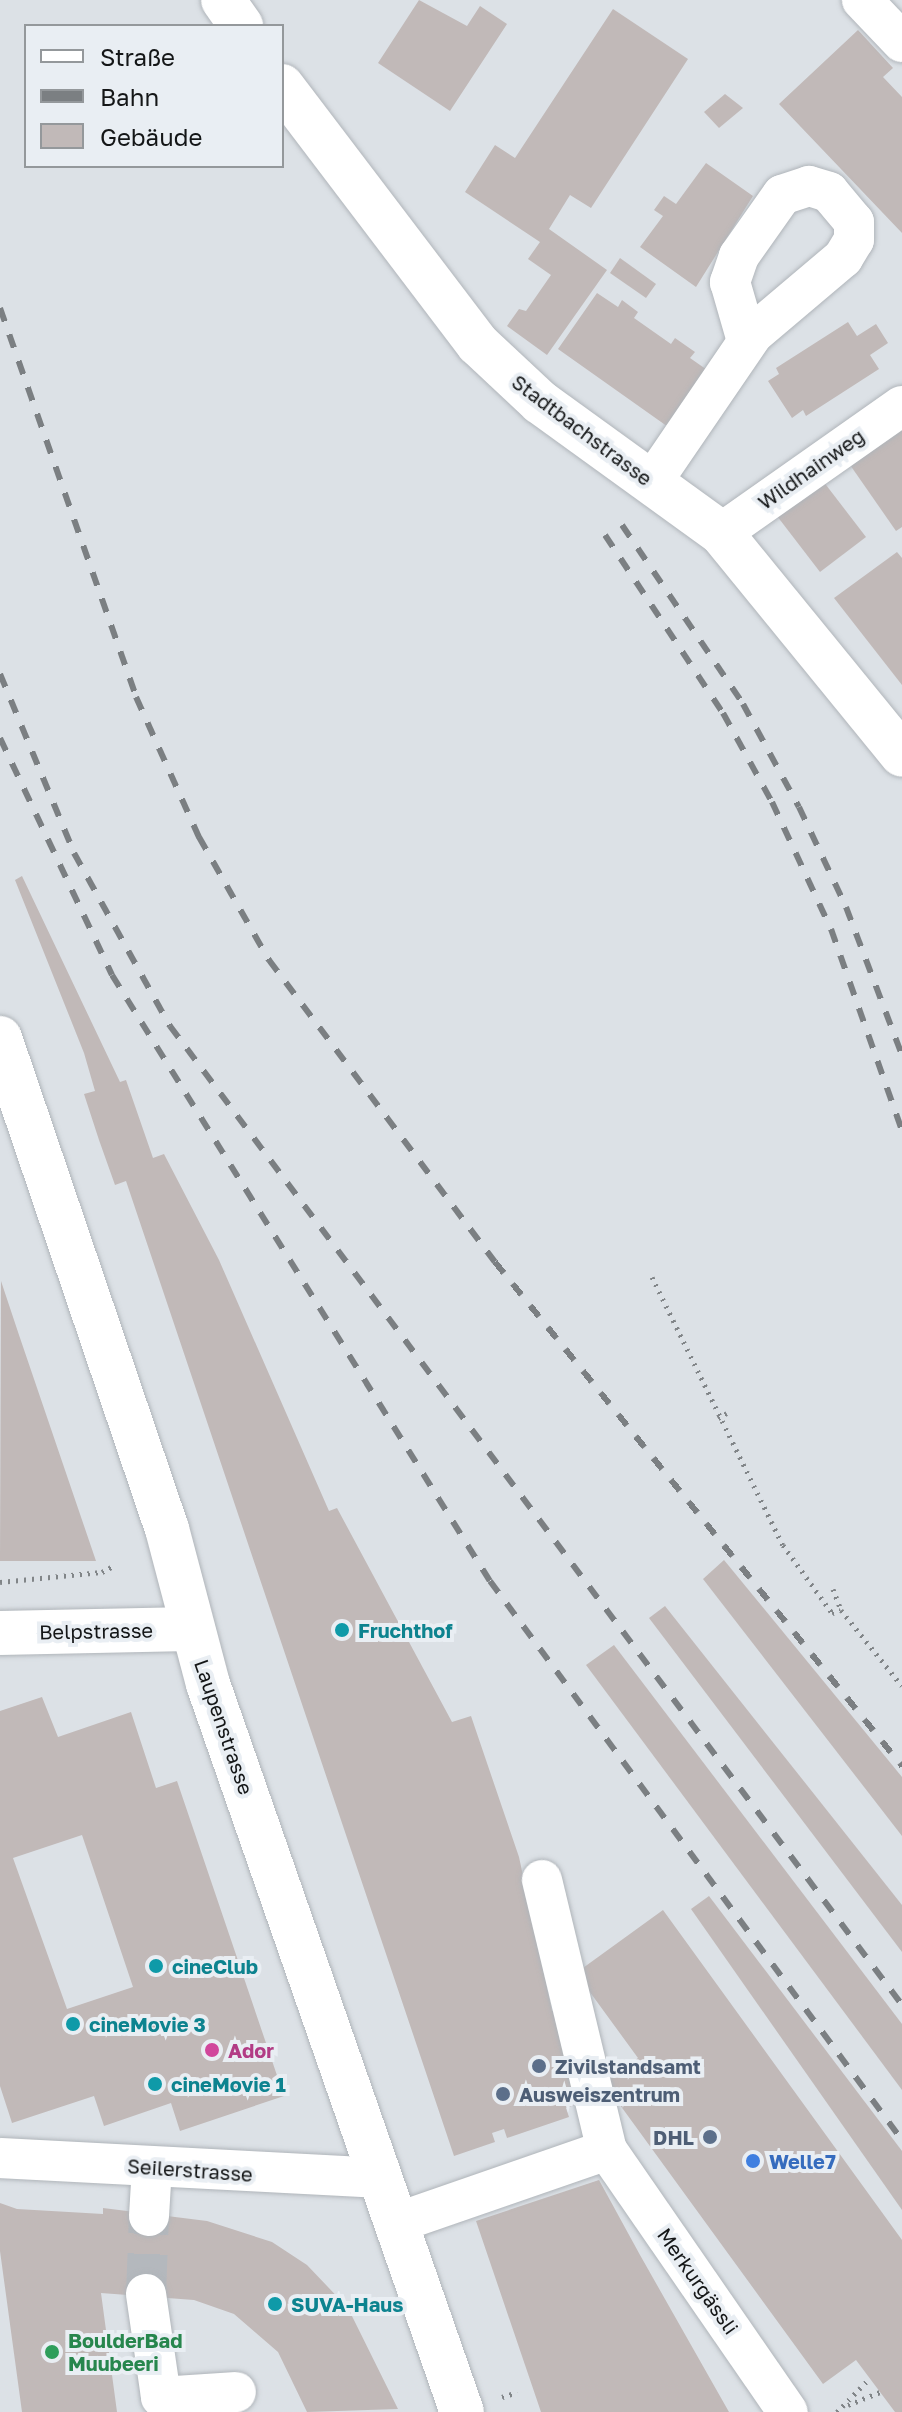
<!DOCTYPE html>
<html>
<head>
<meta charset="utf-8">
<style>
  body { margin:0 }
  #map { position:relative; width:902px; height:2412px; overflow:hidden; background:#dce1e6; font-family:"Golos Text",sans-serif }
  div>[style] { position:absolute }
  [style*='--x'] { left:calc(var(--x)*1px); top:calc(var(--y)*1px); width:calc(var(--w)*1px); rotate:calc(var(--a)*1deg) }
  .building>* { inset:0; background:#c1b9b8 }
  .minor-tunnel>* { height:40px; margin-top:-20px; transform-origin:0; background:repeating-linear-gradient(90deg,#b4b8bd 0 40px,transparent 0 60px) }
  .path>* { height:5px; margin-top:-2.5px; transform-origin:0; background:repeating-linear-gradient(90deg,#818588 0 2px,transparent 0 8px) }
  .roads { filter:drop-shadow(0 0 2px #b0b5ba) drop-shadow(0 0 2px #b0b5ba) }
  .minor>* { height:40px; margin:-20px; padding:0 20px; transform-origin:20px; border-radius:20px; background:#fff }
  .major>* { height:44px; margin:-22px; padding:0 22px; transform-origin:22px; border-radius:22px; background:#fff }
  .rail>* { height:6px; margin-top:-3px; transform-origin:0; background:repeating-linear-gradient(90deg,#7b7f82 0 14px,transparent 0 28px) }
  .dots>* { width:22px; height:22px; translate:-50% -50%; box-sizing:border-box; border:4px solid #e9eef3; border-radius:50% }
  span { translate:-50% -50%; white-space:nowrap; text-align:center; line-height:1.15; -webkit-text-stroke:8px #e9eef3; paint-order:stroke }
  .street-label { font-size:20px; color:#141617 }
  .culture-label { font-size:20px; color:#0d838f; font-weight:700 }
  .left { translate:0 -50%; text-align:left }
  .hotel-label { font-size:20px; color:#b23c85; font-weight:700 }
  .service-label { font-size:20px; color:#4e5e75; font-weight:700 }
  .right { translate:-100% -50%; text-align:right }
  .shop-label { font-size:20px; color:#366cbe; font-weight:700 }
  .leisure-label { font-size:20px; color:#27864d; font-weight:700 }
  .legend { position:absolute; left:24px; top:24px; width:260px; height:144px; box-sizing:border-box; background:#e9eef3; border:2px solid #94989b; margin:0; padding:10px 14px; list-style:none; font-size:24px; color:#141617 }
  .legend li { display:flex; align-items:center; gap:16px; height:40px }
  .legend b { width:40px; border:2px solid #94989b }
</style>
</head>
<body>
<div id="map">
  <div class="building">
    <i style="clip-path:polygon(419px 0,467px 26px,480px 6px,507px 24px,450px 111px,378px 63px)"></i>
    <i style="clip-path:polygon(613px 9px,688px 59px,591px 208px,570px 195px,549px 229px,607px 270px,547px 355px,507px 326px,519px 309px,526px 311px,551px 275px,528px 259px,540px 242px,465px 192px,495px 145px,515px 158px)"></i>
    <i style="clip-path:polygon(858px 30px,893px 68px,883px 77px,902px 97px,902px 233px,779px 104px)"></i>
    <i style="clip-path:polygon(725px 94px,743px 108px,719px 128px,704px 112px)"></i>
    <i style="clip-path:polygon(706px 163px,753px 196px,696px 287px,640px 247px,663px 216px,654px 210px,664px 196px,676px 204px)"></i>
    <i style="clip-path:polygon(620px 258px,656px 284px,646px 298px,610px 273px)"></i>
    <i style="clip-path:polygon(597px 293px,618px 307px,622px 300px,638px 312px,634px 318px,671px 344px,675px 338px,695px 352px,690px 358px,710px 372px,671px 429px,558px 349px)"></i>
    <i style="clip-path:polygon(848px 322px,857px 336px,876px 324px,888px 343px,870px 355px,879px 369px,806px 416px,803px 410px,792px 418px,768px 381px,779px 374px,776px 368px)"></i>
    <i style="clip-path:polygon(902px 426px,902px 527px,896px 531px,848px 462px)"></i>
    <i style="clip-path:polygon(823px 481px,866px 537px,820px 572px,777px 516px)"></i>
    <i style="clip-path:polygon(897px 552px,902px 558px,902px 685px,834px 598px)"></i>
    <i style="clip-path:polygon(22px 876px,120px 1082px,126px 1080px,153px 1158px,164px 1154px,219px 1260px,329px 1511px,337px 1508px,452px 1722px,471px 1716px,519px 1857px,552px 2011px,558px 2010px,580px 2103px,566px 2108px,569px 2117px,507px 2138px,504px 2129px,492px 2133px,495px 2142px,454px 2156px,126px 1181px,115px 1185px,99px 1140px,84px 1094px,95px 1091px,84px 1053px,15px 880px)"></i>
    <i style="clip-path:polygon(1px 1281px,19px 1335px,96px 1561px,0 1561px)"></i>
    <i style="clip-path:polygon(724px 1560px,902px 1777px,902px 1836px,703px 1579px)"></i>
    <i style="clip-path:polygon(665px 1606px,902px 1905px,902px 1952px,649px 1618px)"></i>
    <i style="clip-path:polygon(614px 1645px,902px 2024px,902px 2090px,586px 1665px)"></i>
    <i style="clip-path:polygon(evenodd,42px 1697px,58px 1737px,131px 1712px,156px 1788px,177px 1781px,284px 2096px,180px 2131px,171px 2103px,104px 2126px,94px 2096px,12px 2123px,0 2086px,0 1711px,42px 1697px,82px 1835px,133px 1987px,67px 2009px,13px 1858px,82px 1835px)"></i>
    <i style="clip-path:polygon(709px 1896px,902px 2151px,902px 2210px,691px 1909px)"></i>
    <i style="clip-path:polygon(663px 1910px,902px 2240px,902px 2412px,895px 2412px,856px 2360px,823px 2384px,604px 2083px,638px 2058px,576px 1973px)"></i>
    <i style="clip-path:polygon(599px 2180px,640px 2255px,729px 2412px,541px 2412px,476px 2221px)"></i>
    <i style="clip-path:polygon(0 2203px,17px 2209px,103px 2214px,103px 2208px,207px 2221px,272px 2242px,307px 2265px,348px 2308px,398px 2409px,307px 2412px,278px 2352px,234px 2314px,194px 2300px,101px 2293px,117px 2412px,22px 2412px,0 2251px)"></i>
  </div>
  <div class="minor-tunnel">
    <i style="--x:146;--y:2294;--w:78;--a:-87.8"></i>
  </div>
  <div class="path">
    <i style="--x:652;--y:1277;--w:298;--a:64"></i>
    <i style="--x:783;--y:1545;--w:84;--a:54.2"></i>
    <i style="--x:832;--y:1613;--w:9;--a:-18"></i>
    <i style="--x:841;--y:1610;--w:97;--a:51.2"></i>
    <i style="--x:718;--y:1418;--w:10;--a:-29"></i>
    <i style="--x:0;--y:1582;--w:102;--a:-5.6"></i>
    <i style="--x:102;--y:1572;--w:15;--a:-28"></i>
    <i style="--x:833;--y:1589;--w:22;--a:69"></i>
    <i style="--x:502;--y:2397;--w:16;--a:-18"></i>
    <i style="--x:848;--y:2405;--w:35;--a:-22"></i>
    <i style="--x:837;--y:2412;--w:47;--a:-45.9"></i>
  </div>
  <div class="roads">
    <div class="minor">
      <i style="--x:862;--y:0;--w:58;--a:46.4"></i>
      <i style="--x:652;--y:482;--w:179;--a:-55.7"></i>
      <i style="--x:753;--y:334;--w:118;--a:-40.2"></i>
      <i style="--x:843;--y:258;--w:21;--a:-59"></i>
      <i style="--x:854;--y:240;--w:18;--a:-90"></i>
      <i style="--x:854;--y:222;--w:39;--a:-130"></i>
      <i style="--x:829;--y:192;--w:21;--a:-163"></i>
      <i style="--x:809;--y:186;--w:28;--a:162"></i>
      <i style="--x:782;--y:195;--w:75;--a:125.2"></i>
      <i style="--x:739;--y:256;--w:28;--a:109"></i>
      <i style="--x:730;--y:282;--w:61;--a:73.9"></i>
      <i style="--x:721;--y:533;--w:221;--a:-35.1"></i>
      <i style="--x:542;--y:1880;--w:278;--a:76.5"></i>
      <i style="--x:607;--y:2150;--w:318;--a:55.4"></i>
      <i style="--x:0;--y:2158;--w:381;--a:3"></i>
      <i style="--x:149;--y:2216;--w:49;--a:-86.5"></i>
      <i style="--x:396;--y:2223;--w:223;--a:-19.1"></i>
      <i style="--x:146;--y:2294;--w:104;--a:81.7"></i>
      <i style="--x:161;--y:2397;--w:75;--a:-3.8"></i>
    </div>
    <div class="major">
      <i style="--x:223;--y:0;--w:32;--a:55"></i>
      <i style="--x:282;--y:86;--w:324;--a:52.8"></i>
      <i style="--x:478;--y:344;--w:85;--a:43.1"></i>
      <i style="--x:540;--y:402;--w:223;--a:35.9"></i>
      <i style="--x:721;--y:533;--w:286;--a:50.8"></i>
      <i style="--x:0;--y:1038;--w:519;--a:71.22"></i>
      <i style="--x:167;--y:1529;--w:160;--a:75.2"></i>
      <i style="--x:208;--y:1684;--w:771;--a:70.77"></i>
      <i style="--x:0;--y:1633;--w:192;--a:-1.2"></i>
    </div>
  </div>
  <div class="rail">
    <i style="--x:0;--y:308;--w:412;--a:70.7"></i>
    <i style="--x:136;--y:697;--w:154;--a:65.8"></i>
    <i style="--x:199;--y:837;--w:142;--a:60.4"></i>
    <i style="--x:269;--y:960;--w:377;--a:53.2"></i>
    <i style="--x:495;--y:1262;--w:648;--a:51.08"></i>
    <i style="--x:622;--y:525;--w:216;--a:55.9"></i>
    <i style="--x:743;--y:704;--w:117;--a:61.5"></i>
    <i style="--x:799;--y:807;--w:110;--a:64.8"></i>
    <i style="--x:846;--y:907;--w:158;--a:69.3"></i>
    <i style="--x:605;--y:535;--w:214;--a:56.5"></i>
    <i style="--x:723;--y:713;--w:102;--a:61.2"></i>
    <i style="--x:772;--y:802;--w:140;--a:65.1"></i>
    <i style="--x:831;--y:929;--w:214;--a:70.6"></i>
    <i style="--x:0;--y:674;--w:194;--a:67.5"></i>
    <i style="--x:74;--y:853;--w:198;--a:61"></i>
    <i style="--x:170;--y:1026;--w:1222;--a:53.21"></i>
    <i style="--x:0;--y:738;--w:262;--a:64.7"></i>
    <i style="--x:112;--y:975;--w:714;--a:58.05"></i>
    <i style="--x:490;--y:1581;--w:694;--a:53.61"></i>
  </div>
  <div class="dots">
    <i style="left:342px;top:1630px;background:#0f9aa8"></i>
    <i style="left:156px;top:1966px;background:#0f9aa8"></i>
    <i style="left:73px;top:2024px;background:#0f9aa8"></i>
    <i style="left:212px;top:2050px;background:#d1479c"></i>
    <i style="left:539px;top:2066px;background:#5c6f8a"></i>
    <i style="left:155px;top:2084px;background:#0f9aa8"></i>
    <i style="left:503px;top:2094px;background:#5c6f8a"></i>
    <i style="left:710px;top:2137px;background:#5c6f8a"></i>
    <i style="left:753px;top:2161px;background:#3f7fe0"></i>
    <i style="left:275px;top:2304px;background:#0f9aa8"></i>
    <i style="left:52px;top:2352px;background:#2e9e5b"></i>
  </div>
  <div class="street-label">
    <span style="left:582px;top:430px;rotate:37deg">Stadtbachstrasse</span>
    <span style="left:811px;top:469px;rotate:-35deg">Wildhainweg</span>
    <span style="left:96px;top:1631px;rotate:-1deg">Belpstrasse</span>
    <span style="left:224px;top:1727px;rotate:71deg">Laupenstrasse</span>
    <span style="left:190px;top:2170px;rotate:4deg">Seilerstrasse</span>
    <span style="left:698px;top:2281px;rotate:55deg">Merkurgässli</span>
  </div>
  <div class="culture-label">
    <span class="left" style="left:358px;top:1630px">Fruchthof</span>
    <span class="left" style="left:172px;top:1966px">cineClub</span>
    <span class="left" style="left:89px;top:2024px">cineMovie 3</span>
    <span class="left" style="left:171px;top:2084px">cineMovie 1</span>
    <span class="left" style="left:291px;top:2304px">SUVA-Haus</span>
  </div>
  <div class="hotel-label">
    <span class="left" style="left:228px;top:2050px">Ador</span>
  </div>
  <div class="service-label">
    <span class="left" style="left:555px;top:2066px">Zivilstandsamt</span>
    <span class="left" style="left:519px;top:2094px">Ausweiszentrum</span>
    <span class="right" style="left:694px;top:2137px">DHL</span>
  </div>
  <div class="shop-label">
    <span class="left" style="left:769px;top:2161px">Welle7</span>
  </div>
  <div class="leisure-label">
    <span class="left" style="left:68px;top:2352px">BoulderBad<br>Muubeeri</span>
  </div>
  <ul class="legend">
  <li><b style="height:10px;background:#fff"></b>Straße</li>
  <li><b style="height:10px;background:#7b7f82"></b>Bahn</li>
  <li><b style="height:22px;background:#c1b9b8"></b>Gebäude</li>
  </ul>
</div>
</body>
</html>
